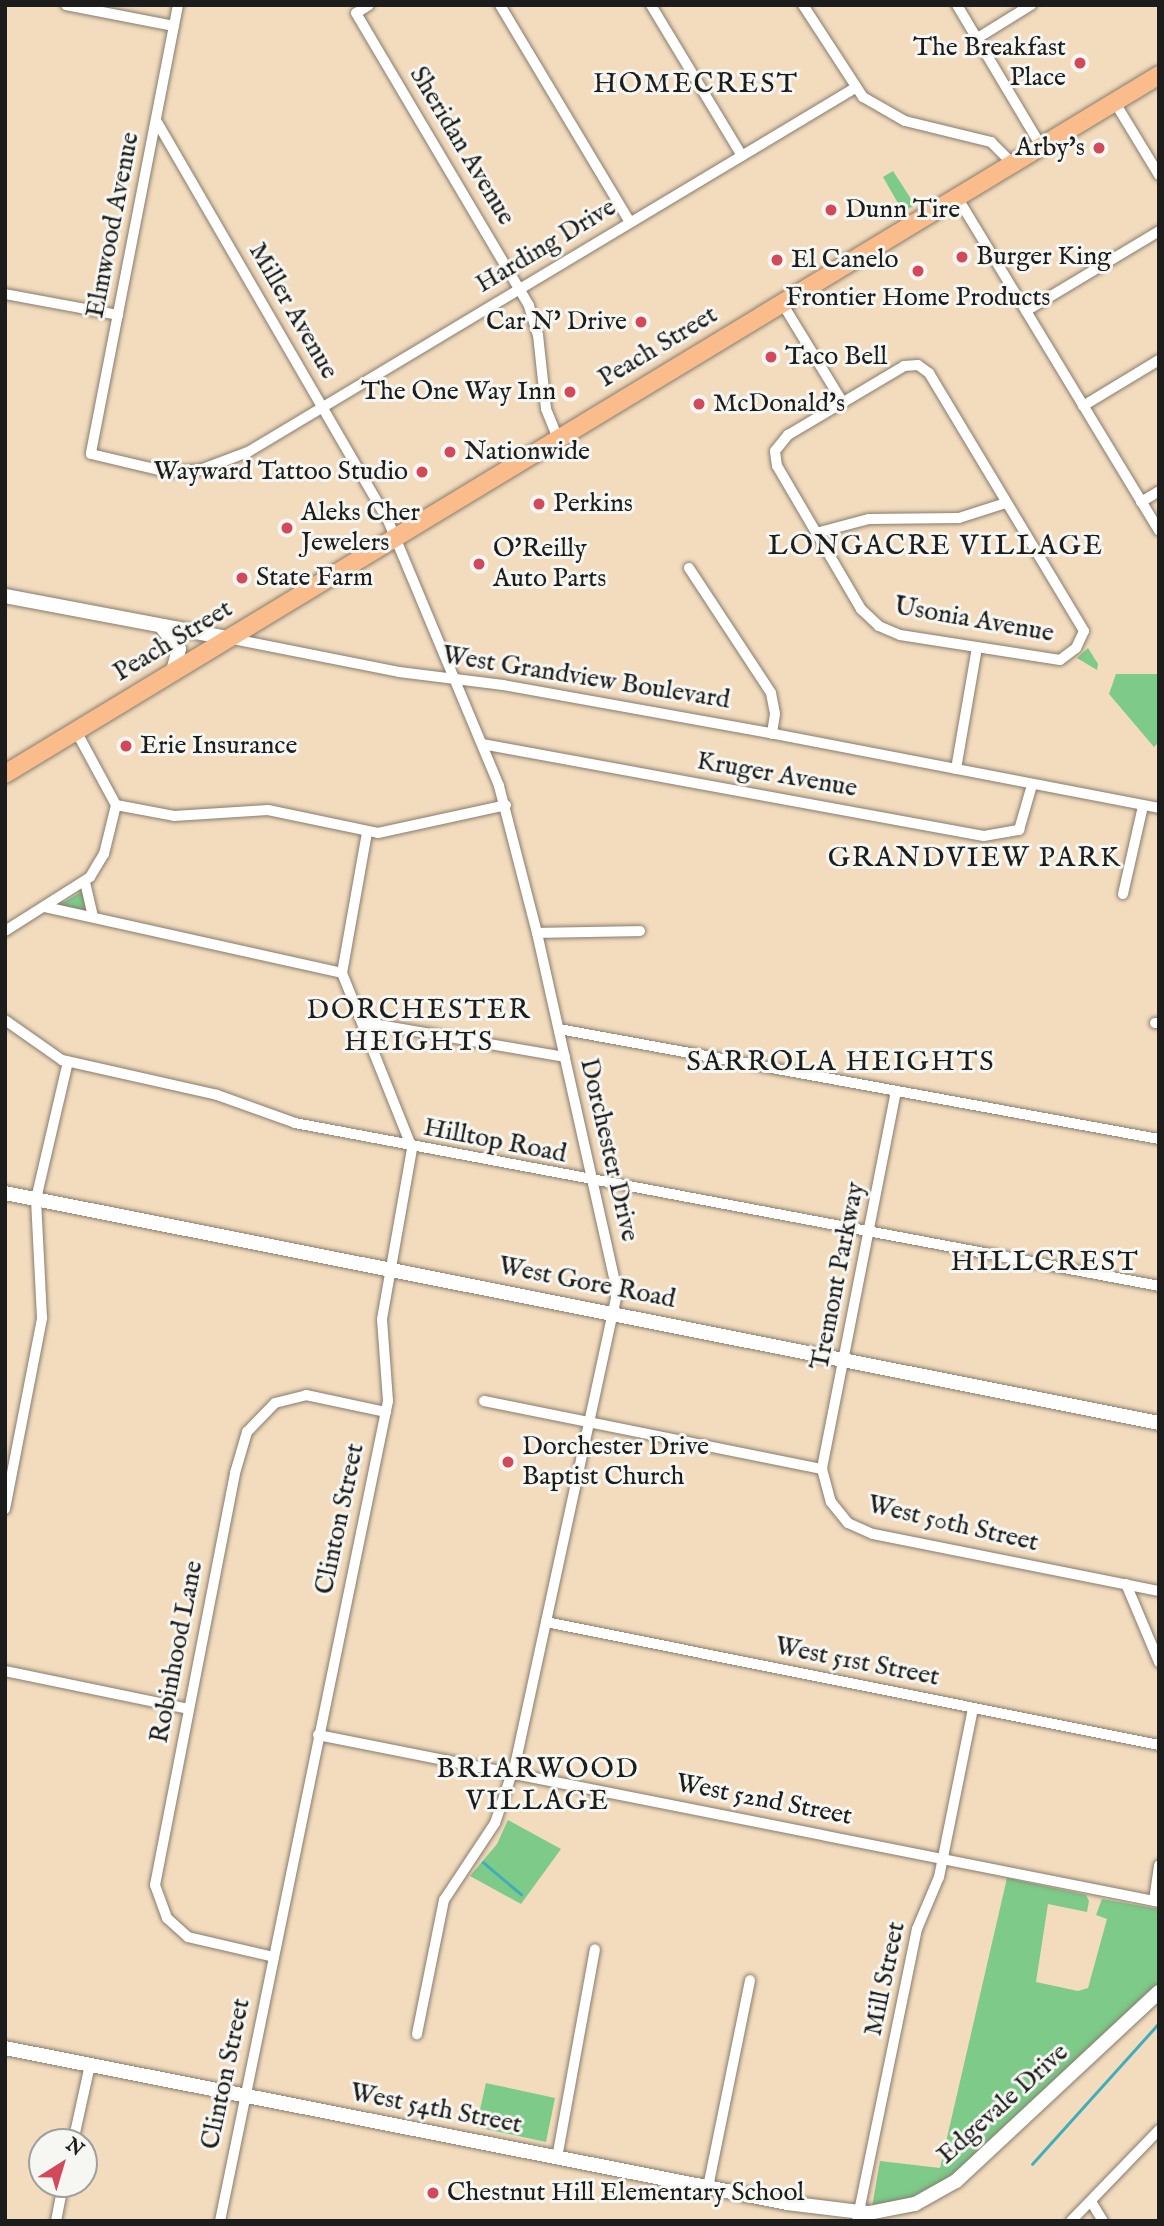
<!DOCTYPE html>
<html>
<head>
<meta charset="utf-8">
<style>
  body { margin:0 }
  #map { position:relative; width:1164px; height:2226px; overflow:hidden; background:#f3dcbe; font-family:"IM FELL English",serif }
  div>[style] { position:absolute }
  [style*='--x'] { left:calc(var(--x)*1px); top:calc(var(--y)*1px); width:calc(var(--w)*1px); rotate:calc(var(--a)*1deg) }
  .green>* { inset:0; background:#7dca89 }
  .stream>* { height:2.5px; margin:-1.25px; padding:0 1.25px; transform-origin:1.25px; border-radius:1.25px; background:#3eaeba }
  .roads { filter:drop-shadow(0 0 2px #887c6d) drop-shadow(0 0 2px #887c6d) }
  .minor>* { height:10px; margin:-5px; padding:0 5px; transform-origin:5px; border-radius:5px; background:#fff }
  .tertiary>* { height:14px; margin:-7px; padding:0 7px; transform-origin:7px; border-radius:7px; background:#fff }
  .primary>* { height:18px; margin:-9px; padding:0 9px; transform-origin:9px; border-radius:9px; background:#f9bc8a }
  .dots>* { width:19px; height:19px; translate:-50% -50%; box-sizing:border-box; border:4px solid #f6f6f2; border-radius:50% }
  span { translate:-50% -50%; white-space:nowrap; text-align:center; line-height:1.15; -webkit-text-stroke:6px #f6f6f2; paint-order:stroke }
  .poi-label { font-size:26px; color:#1c1c1c }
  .right { translate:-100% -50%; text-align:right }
  .left { translate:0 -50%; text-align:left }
  .street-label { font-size:26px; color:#1c1c1c }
  .neighbourhood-label { font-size:28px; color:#1c1c1c; letter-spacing:2px }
  .frame { position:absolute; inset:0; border:7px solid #1c1c1c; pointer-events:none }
  .north { position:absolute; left:28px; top:2128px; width:70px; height:70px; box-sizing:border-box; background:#f6f6f2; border:2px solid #9f9f9c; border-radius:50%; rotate:37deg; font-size:19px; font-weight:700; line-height:28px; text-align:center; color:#1c1c1c }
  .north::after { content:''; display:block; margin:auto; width:24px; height:32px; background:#d1495b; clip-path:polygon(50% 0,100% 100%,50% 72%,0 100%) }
</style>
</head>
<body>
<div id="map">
  <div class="green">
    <i style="clip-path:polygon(893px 171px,915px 205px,903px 212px,883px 177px)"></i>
    <i style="clip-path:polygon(1088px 648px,1098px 664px,1097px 670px,1077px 658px)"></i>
    <i style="clip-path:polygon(1116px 674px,1159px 674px,1159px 742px,1154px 747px,1109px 694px)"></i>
    <i style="clip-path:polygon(83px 891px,87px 912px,59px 905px)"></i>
    <i style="clip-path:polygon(508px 1820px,561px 1849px,521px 1904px,470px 1876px,497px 1844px)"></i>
    <i style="clip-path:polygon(1007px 1878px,1086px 1895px,1089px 1901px,1087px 1912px,1048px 1904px,1036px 1982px,1078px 1991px,1088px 1988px,1107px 1919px,1096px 1915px,1102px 1899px,1159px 1909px,1159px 1983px,964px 2167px,929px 2192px,896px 2204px,872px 2207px,880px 2161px,940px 2168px)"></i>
    <i style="clip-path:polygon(486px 2083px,555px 2098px,546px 2142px,476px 2127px)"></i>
  </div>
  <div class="stream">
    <i style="--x:483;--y:1862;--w:50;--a:40.1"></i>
    <i style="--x:1032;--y:2164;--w:190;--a:-48"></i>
  </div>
  <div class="roads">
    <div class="minor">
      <i style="--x:66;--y:5;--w:110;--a:11"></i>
      <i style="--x:178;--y:5;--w:457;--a:101"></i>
      <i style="--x:91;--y:454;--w:79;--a:13.2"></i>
      <i style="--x:168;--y:472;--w:32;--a:-4"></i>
      <i style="--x:200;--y:470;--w:51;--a:-20.6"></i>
      <i style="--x:248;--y:452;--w:708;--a:-30.95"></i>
      <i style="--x:369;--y:5;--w:15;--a:148"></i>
      <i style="--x:356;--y:13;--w:340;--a:59.4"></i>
      <i style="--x:529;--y:306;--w:30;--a:73"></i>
      <i style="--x:538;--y:335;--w:74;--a:83.8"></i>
      <i style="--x:546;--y:409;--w:31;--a:68"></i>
      <i style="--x:500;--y:5;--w:253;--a:59.1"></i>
      <i style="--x:651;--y:5;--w:176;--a:58.9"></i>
      <i style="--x:803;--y:5;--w:110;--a:56.9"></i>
      <i style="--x:863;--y:97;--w:48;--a:29.7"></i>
      <i style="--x:905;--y:121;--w:89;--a:13.7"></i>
      <i style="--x:991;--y:142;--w:30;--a:45"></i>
      <i style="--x:957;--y:5;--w:164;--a:59.2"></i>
      <i style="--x:976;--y:39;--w:65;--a:-31.7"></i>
      <i style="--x:1114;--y:101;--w:87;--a:58.7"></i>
      <i style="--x:157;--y:122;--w:458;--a:59.9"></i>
      <i style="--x:387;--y:518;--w:290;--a:67.3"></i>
      <i style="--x:499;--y:786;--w:152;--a:75.5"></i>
      <i style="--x:537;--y:933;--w:358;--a:77.4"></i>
      <i style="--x:615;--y:1282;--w:16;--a:86"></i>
      <i style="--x:616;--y:1298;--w:474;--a:102.2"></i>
      <i style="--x:516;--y:1761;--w:65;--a:108.7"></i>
      <i style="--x:495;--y:1823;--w:92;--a:123.5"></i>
      <i style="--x:444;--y:1900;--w:137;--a:101.4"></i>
      <i style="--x:957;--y:197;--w:390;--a:58.8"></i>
      <i style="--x:5;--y:294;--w:115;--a:10.5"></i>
      <i style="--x:782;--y:303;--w:117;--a:58.6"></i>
      <i style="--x:1026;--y:311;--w:155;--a:-31"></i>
      <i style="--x:918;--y:365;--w:14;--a:36"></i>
      <i style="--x:929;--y:373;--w:301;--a:59"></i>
      <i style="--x:1084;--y:631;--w:19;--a:115"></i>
      <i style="--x:1076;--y:648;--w:20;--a:143"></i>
      <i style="--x:1060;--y:660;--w:162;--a:-171.1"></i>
      <i style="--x:900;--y:635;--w:23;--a:-157"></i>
      <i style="--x:879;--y:626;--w:25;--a:-137"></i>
      <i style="--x:861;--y:609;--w:166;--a:-120.4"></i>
      <i style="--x:777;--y:466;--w:15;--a:-98"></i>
      <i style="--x:775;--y:451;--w:21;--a:-51"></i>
      <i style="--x:788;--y:435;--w:135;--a:-30.7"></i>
      <i style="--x:904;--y:366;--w:14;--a:-4"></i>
      <i style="--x:1083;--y:406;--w:89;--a:-31.2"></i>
      <i style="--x:1141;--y:502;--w:21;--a:-31"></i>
      <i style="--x:816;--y:533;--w:55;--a:-14.8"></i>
      <i style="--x:869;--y:519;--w:90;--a:-0.6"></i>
      <i style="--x:959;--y:518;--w:49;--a:-17.7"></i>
      <i style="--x:689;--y:568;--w:149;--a:56.7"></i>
      <i style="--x:771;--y:693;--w:21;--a:79"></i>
      <i style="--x:775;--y:714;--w:20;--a:99"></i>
      <i style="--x:228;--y:638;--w:174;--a:11.2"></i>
      <i style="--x:399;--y:672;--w:105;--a:7.1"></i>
      <i style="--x:503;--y:685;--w:276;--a:10.2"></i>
      <i style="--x:775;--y:734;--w:391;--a:10.9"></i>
      <i style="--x:76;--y:731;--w:84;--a:61.6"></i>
      <i style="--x:116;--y:805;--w:59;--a:10.7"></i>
      <i style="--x:174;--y:816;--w:94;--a:-3.7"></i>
      <i style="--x:268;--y:810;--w:112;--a:11.8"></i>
      <i style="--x:378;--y:833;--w:131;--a:-12.3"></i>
      <i style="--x:482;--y:744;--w:510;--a:10.39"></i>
      <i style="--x:984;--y:836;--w:36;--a:-10"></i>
      <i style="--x:1019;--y:830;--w:47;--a:-73.9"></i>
      <i style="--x:956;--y:769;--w:123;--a:-80.2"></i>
      <i style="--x:85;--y:882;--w:35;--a:77"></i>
      <i style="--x:1123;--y:894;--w:90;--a:-77.2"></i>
      <i style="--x:45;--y:907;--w:304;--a:12.5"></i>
      <i style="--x:5;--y:931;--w:101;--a:-32.4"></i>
      <i style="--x:90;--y:877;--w:27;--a:-59"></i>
      <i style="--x:104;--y:854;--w:50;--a:-76.2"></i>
      <i style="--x:537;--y:933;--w:103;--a:-1.1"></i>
      <i style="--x:5;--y:1020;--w:70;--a:35.1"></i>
      <i style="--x:62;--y:1060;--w:159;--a:12.7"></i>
      <i style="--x:217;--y:1095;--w:83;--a:19.7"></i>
      <i style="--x:295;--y:1123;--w:879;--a:10.68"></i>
      <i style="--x:362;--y:1022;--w:206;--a:9.8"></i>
      <i style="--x:1155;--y:1023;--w:4;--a:0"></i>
      <i style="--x:559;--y:1029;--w:610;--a:10.39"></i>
      <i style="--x:896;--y:1091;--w:385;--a:101.1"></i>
      <i style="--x:822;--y:1469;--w:34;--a:75"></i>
      <i style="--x:831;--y:1502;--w:27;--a:51"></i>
      <i style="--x:848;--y:1523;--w:27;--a:24"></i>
      <i style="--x:873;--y:1534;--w:292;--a:11.3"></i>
      <i style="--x:484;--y:1401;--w:345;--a:11.4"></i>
      <i style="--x:5;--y:1509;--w:195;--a:-79"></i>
      <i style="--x:42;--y:1318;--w:119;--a:-92.9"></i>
      <i style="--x:36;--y:1199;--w:141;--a:-76.9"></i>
      <i style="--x:1126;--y:1584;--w:85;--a:67.1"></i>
      <i style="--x:546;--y:1622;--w:625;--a:11.35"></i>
      <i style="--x:5;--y:1671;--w:187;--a:11.7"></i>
      <i style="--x:318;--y:1735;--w:857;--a:11.23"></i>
      <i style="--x:1154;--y:1901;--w:36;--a:-82"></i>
      <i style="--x:274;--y:1957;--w:88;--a:-166.9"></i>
      <i style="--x:188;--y:1937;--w:28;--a:-138"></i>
      <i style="--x:167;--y:1918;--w:35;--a:-110"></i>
      <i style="--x:155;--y:1885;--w:420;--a:-79"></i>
      <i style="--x:235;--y:1473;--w:43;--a:-73.7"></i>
      <i style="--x:247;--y:1432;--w:40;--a:-46"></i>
      <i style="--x:275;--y:1403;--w:32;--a:-14"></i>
      <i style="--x:306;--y:1395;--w:82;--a:12"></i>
      <i style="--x:73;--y:2142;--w:79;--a:-77.6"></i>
      <i style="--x:557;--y:2158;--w:212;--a:-79.7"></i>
      <i style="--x:708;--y:2187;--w:211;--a:-78.5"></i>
      <i style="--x:1092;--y:2203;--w:21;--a:59"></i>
      <i style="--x:56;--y:2221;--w:38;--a:-79"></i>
      <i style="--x:220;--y:2221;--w:837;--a:-78.42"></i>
      <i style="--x:388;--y:1401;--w:82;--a:-94.2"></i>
      <i style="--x:382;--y:1319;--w:174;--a:-80"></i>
      <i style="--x:412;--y:1148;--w:188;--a:-111.8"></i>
      <i style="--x:342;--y:973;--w:142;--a:-79.9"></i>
      <i style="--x:857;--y:2221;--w:298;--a:-78.4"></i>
      <i style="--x:917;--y:1929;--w:56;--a:-67.1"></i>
      <i style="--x:939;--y:1877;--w:171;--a:-78.6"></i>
      <i style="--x:1071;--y:2221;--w:127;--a:-46"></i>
    </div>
    <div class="tertiary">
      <i style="--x:5;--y:596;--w:227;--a:10.7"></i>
      <i style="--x:161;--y:626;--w:29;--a:52"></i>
      <i style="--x:179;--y:649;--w:24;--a:105"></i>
      <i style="--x:5;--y:1193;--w:1177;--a:11.27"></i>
      <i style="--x:5;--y:2048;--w:797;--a:11.21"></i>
      <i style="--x:787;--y:2203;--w:83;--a:7"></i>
      <i style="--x:869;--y:2213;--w:47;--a:-11.1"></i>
      <i style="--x:915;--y:2204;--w:47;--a:-29.3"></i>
      <i style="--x:956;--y:2181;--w:277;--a:-43"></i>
    </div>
    <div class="primary">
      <i style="--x:5;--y:774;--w:1349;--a:-31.2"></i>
    </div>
  </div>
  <div class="dots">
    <i style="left:1080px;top:63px;background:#d1495b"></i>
    <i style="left:1099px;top:148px;background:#d1495b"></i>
    <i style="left:831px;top:210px;background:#d1495b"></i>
    <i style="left:962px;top:257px;background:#d1495b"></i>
    <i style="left:777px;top:260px;background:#d1495b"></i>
    <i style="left:918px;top:271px;background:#d1495b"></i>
    <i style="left:641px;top:322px;background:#d1495b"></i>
    <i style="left:771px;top:357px;background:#d1495b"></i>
    <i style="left:570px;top:392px;background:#d1495b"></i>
    <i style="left:699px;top:404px;background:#d1495b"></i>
    <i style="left:450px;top:452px;background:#d1495b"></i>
    <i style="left:422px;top:472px;background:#d1495b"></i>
    <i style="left:539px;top:504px;background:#d1495b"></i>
    <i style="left:287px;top:528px;background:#d1495b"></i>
    <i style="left:479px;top:564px;background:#d1495b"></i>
    <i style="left:242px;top:578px;background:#d1495b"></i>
    <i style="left:126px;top:746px;background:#d1495b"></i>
    <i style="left:508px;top:1462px;background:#d1495b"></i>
    <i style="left:433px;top:2193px;background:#d1495b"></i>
  </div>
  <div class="poi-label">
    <span class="right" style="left:1066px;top:63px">The Breakfast<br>Place</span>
    <span class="right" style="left:1085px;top:148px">Arby's</span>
    <span class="left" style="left:845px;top:210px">Dunn Tire</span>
    <span class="left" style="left:976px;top:257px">Burger King</span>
    <span class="left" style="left:791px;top:260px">El Canelo</span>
    <span style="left:918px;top:298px">Frontier Home Products</span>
    <span class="right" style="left:627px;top:322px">Car N' Drive</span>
    <span class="left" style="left:785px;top:357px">Taco Bell</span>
    <span class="right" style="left:556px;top:392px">The One Way Inn</span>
    <span class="left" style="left:713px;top:404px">McDonald's</span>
    <span class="left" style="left:464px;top:452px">Nationwide</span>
    <span class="right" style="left:408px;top:472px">Wayward Tattoo Studio</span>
    <span class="left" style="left:553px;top:504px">Perkins</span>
    <span class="left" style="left:301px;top:528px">Aleks Cher<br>Jewelers</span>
    <span class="left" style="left:493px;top:564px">O'Reilly<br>Auto Parts</span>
    <span class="left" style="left:256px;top:578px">State Farm</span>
    <span class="left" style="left:140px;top:746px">Erie Insurance</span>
    <span class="left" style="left:522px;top:1462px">Dorchester Drive<br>Baptist Church</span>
    <span class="left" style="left:447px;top:2193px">Chestnut Hill Elementary School</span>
  </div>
  <div class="street-label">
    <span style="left:462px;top:146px;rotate:59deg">Sheridan Avenue</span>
    <span style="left:113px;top:225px;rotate:-79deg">Elmwood Avenue</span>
    <span style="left:546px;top:246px;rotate:-31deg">Harding Drive</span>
    <span style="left:293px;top:311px;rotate:60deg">Miller Avenue</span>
    <span style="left:658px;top:347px;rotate:-31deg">Peach Street</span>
    <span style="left:974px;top:620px;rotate:10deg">Usonia Avenue</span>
    <span style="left:173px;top:641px;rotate:-31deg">Peach Street</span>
    <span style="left:586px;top:678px;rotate:9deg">West Grandview Boulevard</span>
    <span style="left:777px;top:775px;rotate:10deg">Kruger Avenue</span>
    <span style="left:495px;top:1141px;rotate:11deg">Hilltop Road</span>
    <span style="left:609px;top:1150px;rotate:77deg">Dorchester Drive</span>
    <span style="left:838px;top:1276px;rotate:-79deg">Tremont Parkway</span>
    <span style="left:587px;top:1283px;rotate:11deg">West Gore Road</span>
    <span style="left:340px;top:1519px;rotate:-78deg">Clinton Street</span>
    <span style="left:953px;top:1524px;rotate:13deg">West 50th Street</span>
    <span style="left:177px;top:1652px;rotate:-79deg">Robinhood Lane</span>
    <span style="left:857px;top:1662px;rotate:11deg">West 51st Street</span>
    <span style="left:764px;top:1800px;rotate:11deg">West 52nd Street</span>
    <span style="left:885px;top:1979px;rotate:-78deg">Mill Street</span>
    <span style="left:226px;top:2074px;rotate:-78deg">Clinton Street</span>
    <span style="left:1003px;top:2104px;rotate:-42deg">Edgevale Drive</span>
    <span style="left:436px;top:2109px;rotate:11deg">West 54th Street</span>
  </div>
  <div class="neighbourhood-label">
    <span style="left:696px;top:85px">HOMECREST</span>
    <span style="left:936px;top:547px">LONGACRE VILLAGE</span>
    <span style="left:975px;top:859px">GRANDVIEW PARK</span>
    <span style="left:419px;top:1027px">DORCHESTER<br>HEIGHTS</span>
    <span style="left:841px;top:1063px">SARROLA HEIGHTS</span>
    <span style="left:1045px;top:1263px">HILLCREST</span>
    <span style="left:538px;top:1786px">BRIARWOOD<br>VILLAGE</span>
  </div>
  <div class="frame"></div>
  <div class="north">N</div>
</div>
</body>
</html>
